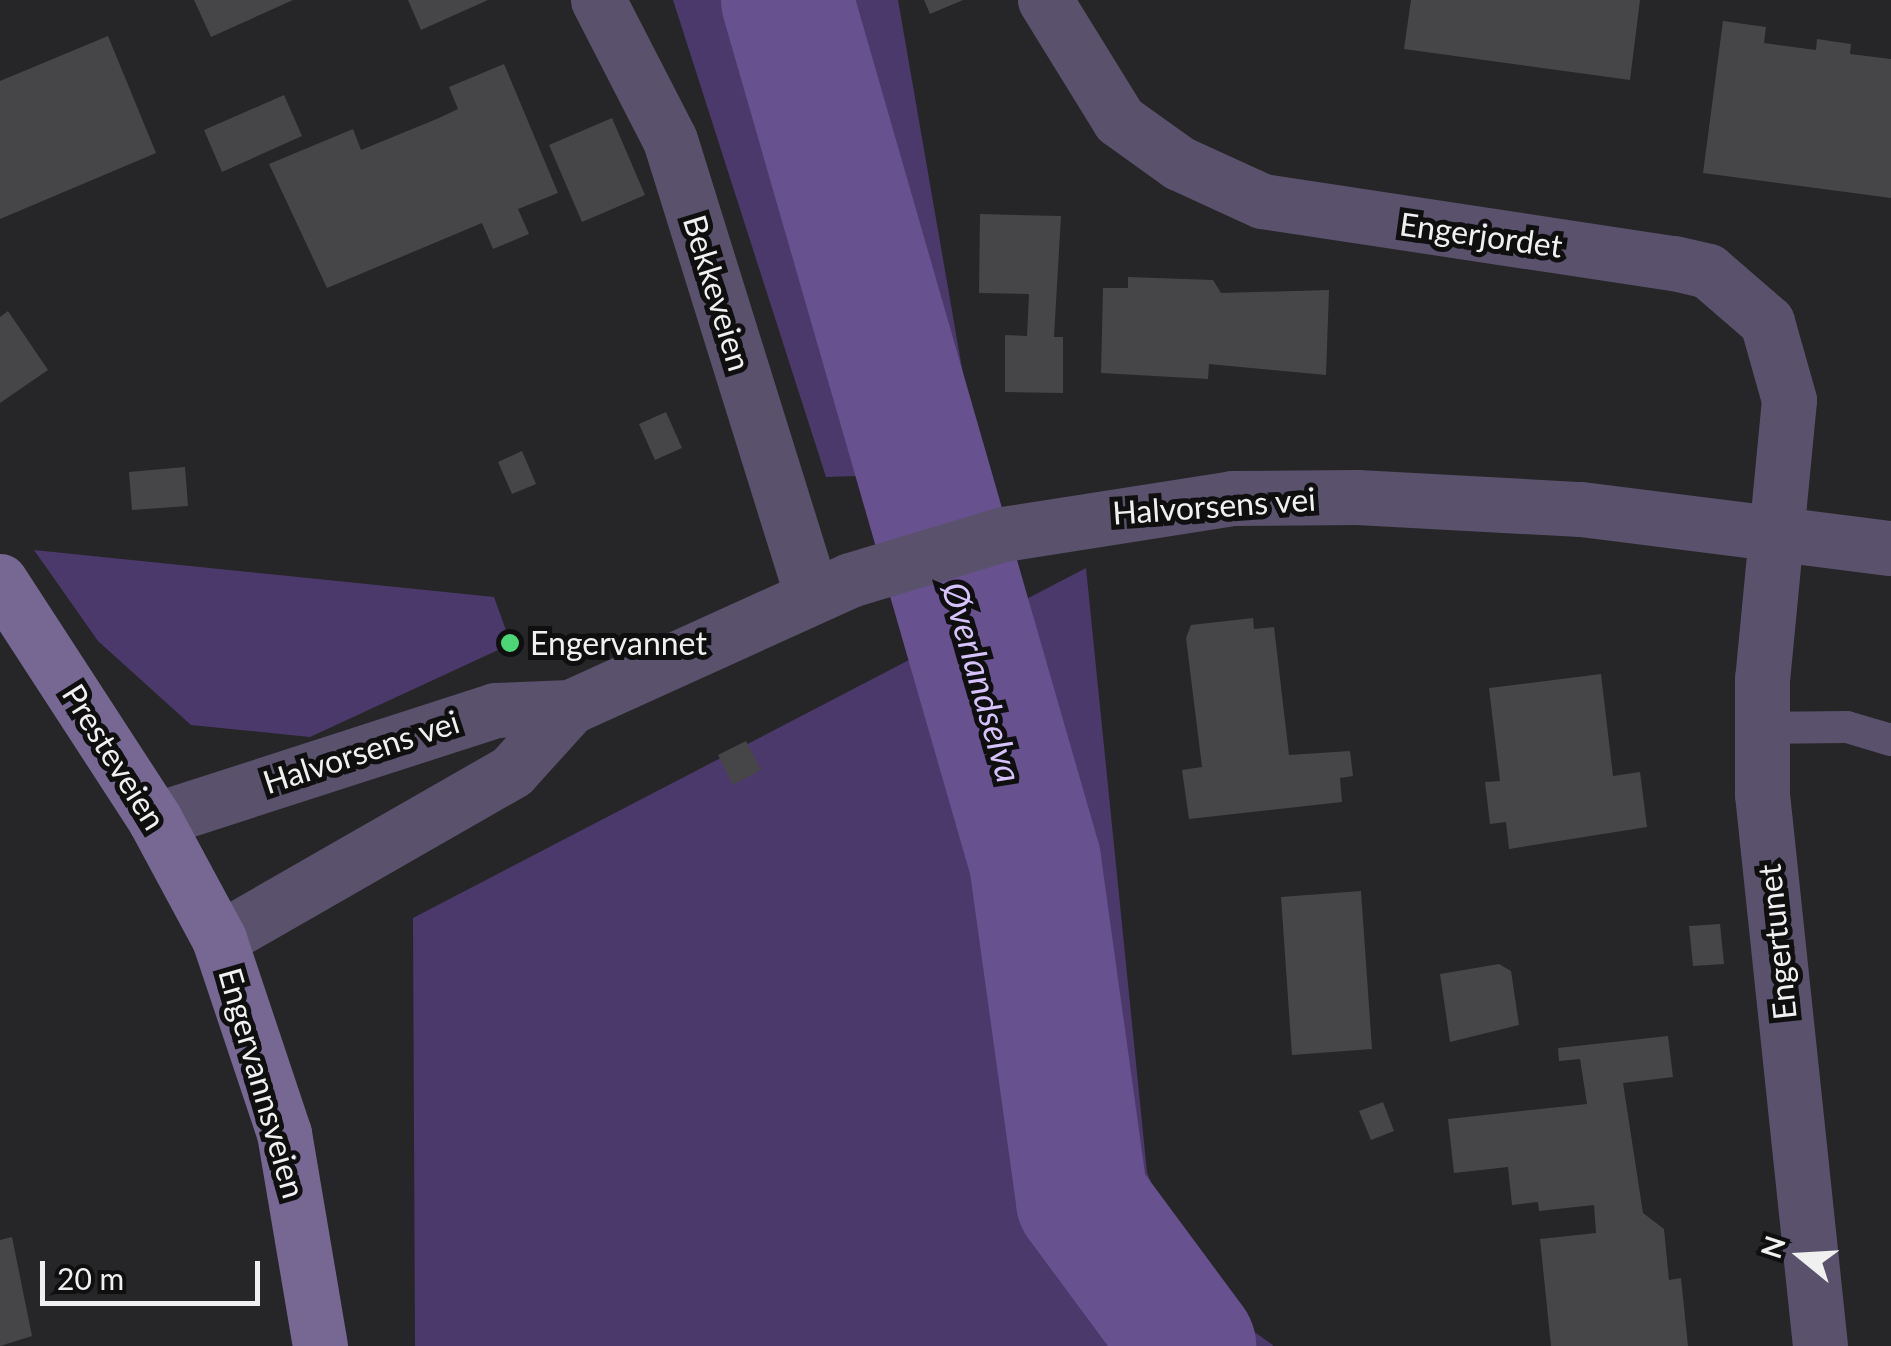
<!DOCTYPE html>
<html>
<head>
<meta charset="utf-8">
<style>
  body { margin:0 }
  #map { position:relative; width:1891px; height:1346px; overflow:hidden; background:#262628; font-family:Lato,sans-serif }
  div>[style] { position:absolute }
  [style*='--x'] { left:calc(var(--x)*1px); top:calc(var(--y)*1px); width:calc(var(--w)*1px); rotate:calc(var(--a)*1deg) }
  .green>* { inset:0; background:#4c396b }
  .river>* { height:132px; margin:-66px; padding:0 66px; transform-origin:66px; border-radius:66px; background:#68518f }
  .building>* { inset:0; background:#464548 }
  .lane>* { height:32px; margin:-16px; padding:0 16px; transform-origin:16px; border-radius:16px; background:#5a516c }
  .street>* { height:55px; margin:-27.5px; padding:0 27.5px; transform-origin:27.5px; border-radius:27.5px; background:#5a516c }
  .secondary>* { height:55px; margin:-27.5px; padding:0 27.5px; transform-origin:27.5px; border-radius:27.5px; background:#776893 }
  .dots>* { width:28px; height:28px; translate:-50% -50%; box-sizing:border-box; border:5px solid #0f0f10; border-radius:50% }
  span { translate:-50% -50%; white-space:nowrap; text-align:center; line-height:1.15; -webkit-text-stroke:10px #0f0f10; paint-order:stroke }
  .street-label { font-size:32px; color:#f0f0f1 }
  .poi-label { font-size:32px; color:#f0f0f1 }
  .left { translate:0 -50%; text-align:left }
  .water-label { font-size:35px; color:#d6c3fb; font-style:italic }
  .north { position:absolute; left:1751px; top:1206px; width:100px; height:100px; -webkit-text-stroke:8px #0f0f10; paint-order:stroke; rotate:288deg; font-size:28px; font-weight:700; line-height:40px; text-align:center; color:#f0f0f1 }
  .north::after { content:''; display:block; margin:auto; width:35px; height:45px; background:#f0f0f1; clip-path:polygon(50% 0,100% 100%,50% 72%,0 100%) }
  .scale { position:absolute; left:40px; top:1261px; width:220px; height:45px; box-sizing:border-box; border:5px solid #f0f0f1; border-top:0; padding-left:12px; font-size:30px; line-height:35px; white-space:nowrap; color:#f0f0f1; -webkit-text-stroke:8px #0f0f10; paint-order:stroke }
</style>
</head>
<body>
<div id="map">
  <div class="green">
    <i style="clip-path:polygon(673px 0,898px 0,980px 472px,826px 477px)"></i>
    <i style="clip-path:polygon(34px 550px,494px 597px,511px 644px,310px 737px,191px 725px,98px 641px)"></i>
    <i style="clip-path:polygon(1086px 568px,1147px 1172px,1189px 1285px,1274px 1346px,415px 1346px,413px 918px)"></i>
  </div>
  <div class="river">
    <i style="--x:787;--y:0;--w:896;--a:73.93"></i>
    <i style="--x:1035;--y:861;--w:342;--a:82.1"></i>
    <i style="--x:1082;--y:1200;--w:182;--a:53.5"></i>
  </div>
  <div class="building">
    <i style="clip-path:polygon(194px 0,293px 0,211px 37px)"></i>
    <i style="clip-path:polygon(408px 0,488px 0,421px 30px)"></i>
    <i style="clip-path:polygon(924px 0,963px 0,930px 14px)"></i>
    <i style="clip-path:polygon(1411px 0,1640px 0,1630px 80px,1404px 49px)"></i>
    <i style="clip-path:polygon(1723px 21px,1766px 27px,1764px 43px,1816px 50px,1817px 39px,1837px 42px,1851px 44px,1850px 54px,1891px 59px,1891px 198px,1703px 173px)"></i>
    <i style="clip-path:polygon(108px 36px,156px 153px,0 219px,0 81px)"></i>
    <i style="clip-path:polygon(504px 64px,558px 193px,518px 209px,529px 234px,493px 249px,482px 223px,327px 288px,269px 164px,353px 129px,361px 150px,439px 118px,458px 109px,449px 87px)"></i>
    <i style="clip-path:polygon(284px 95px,302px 136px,222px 172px,204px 130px)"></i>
    <i style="clip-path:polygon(612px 118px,645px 195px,582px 222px,549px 145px)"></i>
    <i style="clip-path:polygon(980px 214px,1061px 216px,1054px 337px,1063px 337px,1063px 393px,1005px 392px,1005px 335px,1027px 336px,1029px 294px,979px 293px)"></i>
    <i style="clip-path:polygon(1128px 277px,1213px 280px,1221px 293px,1329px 290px,1326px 375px,1209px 364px,1208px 379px,1101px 373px,1103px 288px,1128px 288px)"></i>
    <i style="clip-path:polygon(8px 311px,48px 370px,0 403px,0 317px)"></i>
    <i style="clip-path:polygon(666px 412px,682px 448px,655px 460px,639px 424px)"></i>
    <i style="clip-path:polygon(522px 451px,536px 484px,512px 494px,498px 462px)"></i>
    <i style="clip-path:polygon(185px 467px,188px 506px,132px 510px,129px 472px)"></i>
    <i style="clip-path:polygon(1253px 618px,1254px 629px,1274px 627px,1289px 755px,1350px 751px,1353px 776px,1340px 778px,1342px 802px,1189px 819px,1182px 770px,1202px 767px,1186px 638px,1191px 625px)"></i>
    <i style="clip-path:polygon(1601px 674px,1613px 776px,1640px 772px,1647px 827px,1509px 849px,1506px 822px,1490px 824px,1485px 782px,1500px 781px,1489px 688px)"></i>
    <i style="clip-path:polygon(746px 741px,761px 770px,733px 785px,718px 755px)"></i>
    <i style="clip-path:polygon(1361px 891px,1372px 1049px,1292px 1055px,1281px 897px)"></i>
    <i style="clip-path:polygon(1720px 924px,1724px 964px,1693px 966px,1689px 926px)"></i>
    <i style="clip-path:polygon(1499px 964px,1511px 971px,1519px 1025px,1450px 1042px,1440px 974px)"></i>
    <i style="clip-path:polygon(1668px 1036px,1673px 1077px,1623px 1083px,1643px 1213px,1664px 1229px,1669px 1280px,1681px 1278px,1688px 1346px,1551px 1346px,1540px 1239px,1596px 1233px,1594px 1205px,1539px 1211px,1538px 1202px,1512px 1205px,1508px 1167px,1454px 1173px,1448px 1119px,1587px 1104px,1580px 1059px,1559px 1061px,1558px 1048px)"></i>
    <i style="clip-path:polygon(1383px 1102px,1394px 1131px,1371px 1140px,1359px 1111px)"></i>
    <i style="clip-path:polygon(12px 1237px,32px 1336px,0 1346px,0 1240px)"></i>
  </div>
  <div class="lane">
    <i style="--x:1763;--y:728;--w:84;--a:-0.7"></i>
    <i style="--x:1847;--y:727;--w:46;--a:16.5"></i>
  </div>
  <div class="street">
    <i style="--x:598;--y:0;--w:157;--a:62.8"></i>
    <i style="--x:670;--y:140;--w:478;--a:72.7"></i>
    <i style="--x:1045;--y:0;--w:141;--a:58.3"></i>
    <i style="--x:1119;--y:120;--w:74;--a:35.6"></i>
    <i style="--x:1179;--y:163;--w:91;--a:24.6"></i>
    <i style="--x:1262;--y:201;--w:417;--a:8.6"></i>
    <i style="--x:1674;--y:263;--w:35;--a:13"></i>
    <i style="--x:1708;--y:271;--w:78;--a:40.8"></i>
    <i style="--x:1767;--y:322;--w:81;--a:74.2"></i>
    <i style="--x:1789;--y:400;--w:279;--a:95.5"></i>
    <i style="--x:1762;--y:678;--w:116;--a:90"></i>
    <i style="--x:1762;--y:794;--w:555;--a:84"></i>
    <i style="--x:155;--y:820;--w:357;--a:-17.9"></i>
    <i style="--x:495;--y:710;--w:75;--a:-2.3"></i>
    <i style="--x:219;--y:939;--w:338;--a:-29.8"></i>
    <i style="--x:512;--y:771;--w:86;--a:-47.8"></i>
    <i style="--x:570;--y:707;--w:307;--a:-24.4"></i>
    <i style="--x:850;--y:580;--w:160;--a:-16.7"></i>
    <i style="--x:1003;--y:534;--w:232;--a:-8.9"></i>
    <i style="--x:1232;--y:498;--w:125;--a:-0.5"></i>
    <i style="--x:1357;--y:497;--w:224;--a:3.1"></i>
    <i style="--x:1581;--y:509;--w:312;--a:7.2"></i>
  </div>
  <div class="secondary">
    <i style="--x:0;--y:581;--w:285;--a:57"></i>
    <i style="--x:155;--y:820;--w:135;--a:61.7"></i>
    <i style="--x:219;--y:939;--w:205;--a:71.5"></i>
    <i style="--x:284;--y:1133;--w:216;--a:80.4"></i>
  </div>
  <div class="dots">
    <i style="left:510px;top:643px;background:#4cd676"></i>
  </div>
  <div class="street-label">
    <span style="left:1481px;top:235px;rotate:8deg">Engerjordet</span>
    <span style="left:717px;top:293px;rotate:73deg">Bekkeveien</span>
    <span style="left:1214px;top:506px;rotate:-4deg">Halvorsens vei</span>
    <span style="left:361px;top:752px;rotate:-18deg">Halvorsens vei</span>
    <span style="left:114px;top:757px;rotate:58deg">Presteveien</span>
    <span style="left:1777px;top:942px;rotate:-96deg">Engertunet</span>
    <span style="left:262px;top:1083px;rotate:74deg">Engervannsveien</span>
  </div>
  <div class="poi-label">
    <span class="left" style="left:530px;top:643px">Engervannet</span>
  </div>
  <div class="water-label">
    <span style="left:983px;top:682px;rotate:74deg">Øverlandselva</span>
  </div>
  <div class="north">N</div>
  <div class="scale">20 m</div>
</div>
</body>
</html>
